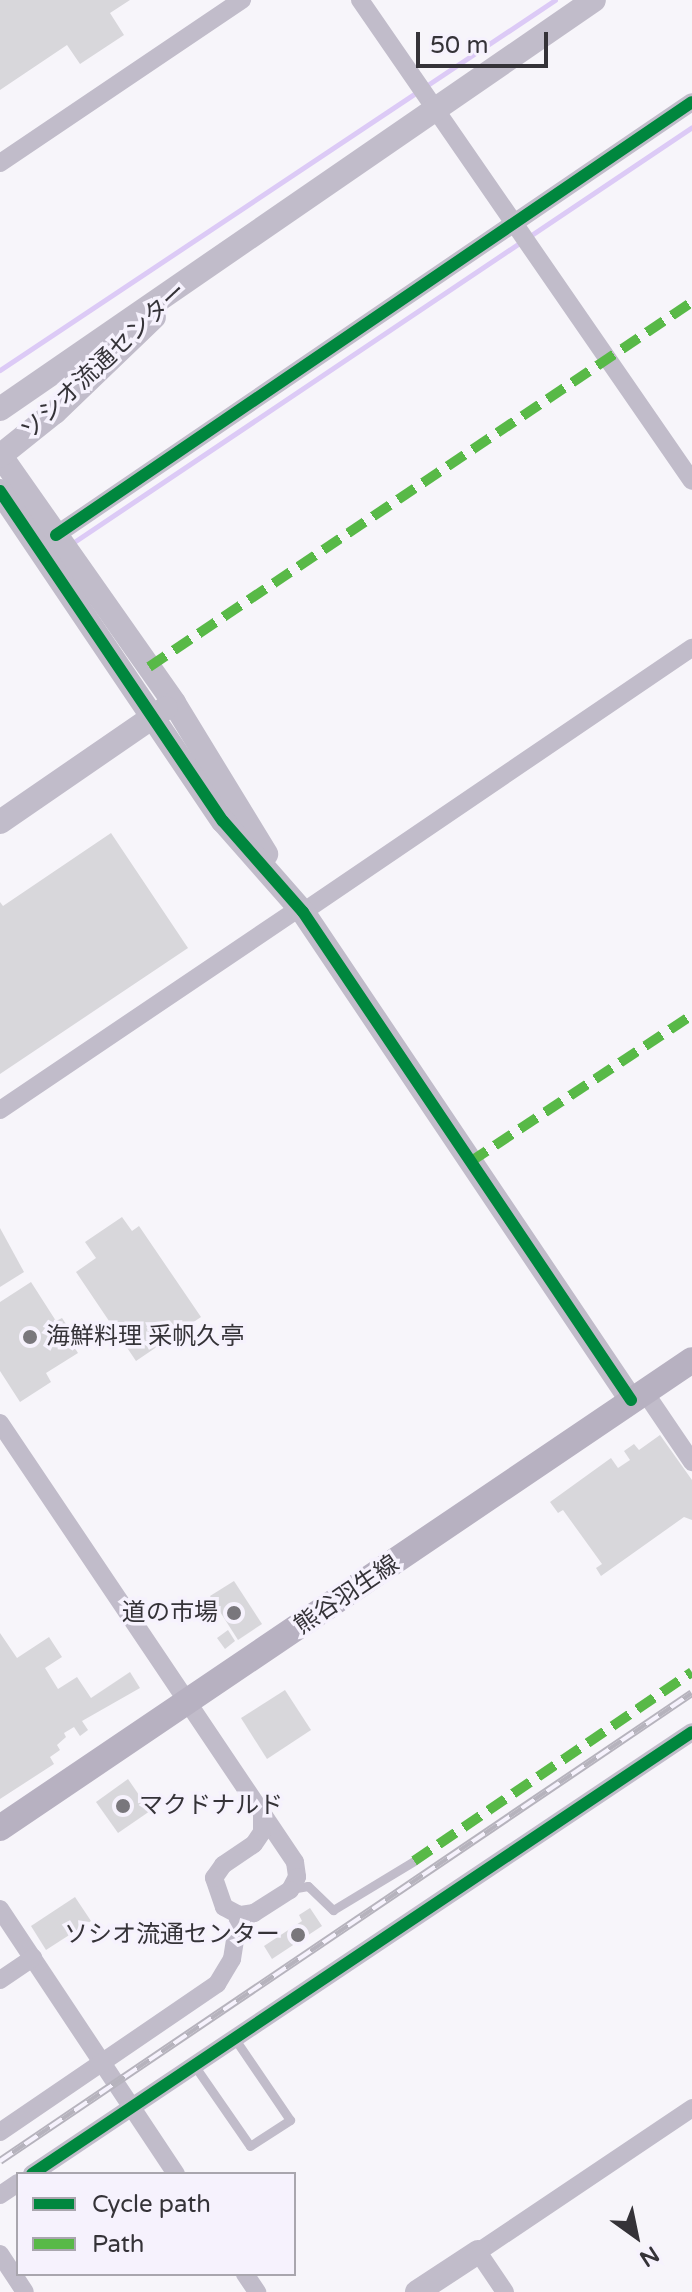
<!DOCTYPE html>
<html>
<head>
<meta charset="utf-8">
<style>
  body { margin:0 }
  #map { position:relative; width:692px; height:2292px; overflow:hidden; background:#f7f5fa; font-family:"Varela Round","Noto Sans JP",sans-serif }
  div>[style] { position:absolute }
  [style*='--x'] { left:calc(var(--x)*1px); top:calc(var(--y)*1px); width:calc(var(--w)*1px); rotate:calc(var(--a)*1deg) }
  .stream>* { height:5px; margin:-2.5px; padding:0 2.5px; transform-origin:2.5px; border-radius:2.5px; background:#dccaf6 }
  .building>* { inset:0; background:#d8d7db }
  .service>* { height:9px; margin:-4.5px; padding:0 4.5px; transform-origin:4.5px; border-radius:4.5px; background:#c1bcca }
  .minor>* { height:18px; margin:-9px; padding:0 9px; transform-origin:9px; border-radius:9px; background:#c1bcca }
  .tertiary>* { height:24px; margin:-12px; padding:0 12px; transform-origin:12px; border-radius:12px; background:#c1bcca }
  .secondary>* { height:26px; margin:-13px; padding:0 13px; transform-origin:13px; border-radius:13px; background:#b7b1c1 }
  .rail>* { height:8px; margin-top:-4px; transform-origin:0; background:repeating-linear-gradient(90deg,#f6f2fd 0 15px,#b6b3bd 0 30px); box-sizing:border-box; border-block:2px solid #b6b3bd }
  .quiet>* { height:10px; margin-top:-5px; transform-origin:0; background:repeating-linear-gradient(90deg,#58b947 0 20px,transparent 0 30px) }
  .cycleway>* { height:12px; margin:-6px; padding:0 6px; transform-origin:6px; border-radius:6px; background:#00873e }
  .dots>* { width:22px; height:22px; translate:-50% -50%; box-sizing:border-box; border:4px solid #f6f2fd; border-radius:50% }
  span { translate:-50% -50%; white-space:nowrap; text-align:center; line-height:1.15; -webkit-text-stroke:7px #f6f2fd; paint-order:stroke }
  .street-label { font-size:24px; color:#353338 }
  .poi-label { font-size:24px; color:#353338 }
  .left { translate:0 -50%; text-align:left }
  .right { translate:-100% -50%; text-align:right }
  .legend { position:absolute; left:16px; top:2172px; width:280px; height:104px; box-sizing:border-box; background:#f6f2fd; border:2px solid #a9a6ae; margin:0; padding:10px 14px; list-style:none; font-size:24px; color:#353338 }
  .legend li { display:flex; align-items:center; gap:16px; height:40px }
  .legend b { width:40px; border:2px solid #a9a6ae }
  .north { position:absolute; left:596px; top:2196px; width:80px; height:80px; -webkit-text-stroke:6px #f6f2fd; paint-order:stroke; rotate:147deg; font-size:22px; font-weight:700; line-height:32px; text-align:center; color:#353338 }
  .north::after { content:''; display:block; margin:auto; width:28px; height:36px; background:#353338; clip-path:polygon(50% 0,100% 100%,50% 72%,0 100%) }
  .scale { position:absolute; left:416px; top:32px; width:132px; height:36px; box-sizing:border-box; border:4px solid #353338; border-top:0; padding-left:10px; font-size:24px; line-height:28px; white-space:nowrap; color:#353338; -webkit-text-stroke:6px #f6f2fd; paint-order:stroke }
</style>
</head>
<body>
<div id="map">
  <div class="stream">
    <i style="--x:426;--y:86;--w:155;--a:-33.7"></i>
    <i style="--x:0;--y:370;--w:501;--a:-33.69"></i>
    <i style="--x:74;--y:542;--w:744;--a:-33.88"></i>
  </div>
  <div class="building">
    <i style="clip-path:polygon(0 0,130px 0,110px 13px,124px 35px,80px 64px,67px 45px,0 90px)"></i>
    <i style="clip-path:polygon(111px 833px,188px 948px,0 1074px,0 902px,3px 906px)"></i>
    <i style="clip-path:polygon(122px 1217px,132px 1231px,139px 1226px,201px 1317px,136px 1361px,76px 1272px,96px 1258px,85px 1242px)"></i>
    <i style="clip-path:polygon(0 1228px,24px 1272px,0 1287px)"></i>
    <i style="clip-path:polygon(31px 1282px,56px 1321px,62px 1318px,68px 1327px,63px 1330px,78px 1353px,46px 1373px,51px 1382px,20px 1402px,0 1371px,0 1302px)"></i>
    <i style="clip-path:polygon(660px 1435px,692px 1480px,692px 1520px,684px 1517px,601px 1576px,596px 1568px,602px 1564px,563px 1510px,558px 1513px,550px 1502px,611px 1458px,618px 1468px,630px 1460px,624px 1451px,634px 1444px,639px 1450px)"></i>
    <i style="clip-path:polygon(234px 1581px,262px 1624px,238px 1640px,210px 1596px)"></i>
    <i style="clip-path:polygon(228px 1630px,235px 1641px,225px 1649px,217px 1638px)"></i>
    <i style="clip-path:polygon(0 1633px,17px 1658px,49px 1637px,62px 1657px,45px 1668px,58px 1689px,77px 1677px,91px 1698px,130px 1672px,140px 1688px,82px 1721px,88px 1730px,80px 1736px,74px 1727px,64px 1733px,66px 1737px,57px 1745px,60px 1750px,50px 1757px,54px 1764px,0 1799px)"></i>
    <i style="clip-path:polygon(285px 1690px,311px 1730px,267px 1759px,241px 1718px)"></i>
    <i style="clip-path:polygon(128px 1779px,150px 1811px,118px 1833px,96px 1802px)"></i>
    <i style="clip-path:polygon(75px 1897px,91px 1921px,46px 1950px,31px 1926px)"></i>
    <i style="clip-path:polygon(310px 1908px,322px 1926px,272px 1959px,264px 1946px,302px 1921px,299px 1915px)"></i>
  </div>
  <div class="service">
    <i style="--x:291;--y:1889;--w:17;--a:-10"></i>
    <i style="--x:308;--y:1886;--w:35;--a:44"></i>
    <i style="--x:333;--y:1910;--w:95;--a:-31.2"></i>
    <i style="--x:194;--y:2065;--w:98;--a:55.3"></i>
    <i style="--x:250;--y:2146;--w:48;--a:-33"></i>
    <i style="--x:290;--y:2120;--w:98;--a:-124.2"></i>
  </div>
  <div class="minor">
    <i style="--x:360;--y:0;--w:584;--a:55.39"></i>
    <i style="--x:0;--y:163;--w:292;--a:-34"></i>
    <i style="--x:56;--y:535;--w:769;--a:-34.25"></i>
    <i style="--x:303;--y:912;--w:470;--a:-34.2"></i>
    <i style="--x:0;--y:1110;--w:361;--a:-34"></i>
    <i style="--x:644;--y:1391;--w:86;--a:55.9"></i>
    <i style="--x:0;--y:1423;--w:529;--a:56.1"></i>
    <i style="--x:295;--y:1862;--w:15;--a:82"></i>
    <i style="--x:297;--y:1877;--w:15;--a:118"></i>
    <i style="--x:290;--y:1890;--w:43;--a:147.4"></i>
    <i style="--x:254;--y:1913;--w:15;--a:172"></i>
    <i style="--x:239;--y:1915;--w:17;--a:-152"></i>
    <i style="--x:224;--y:1907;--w:31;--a:-109"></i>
    <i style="--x:214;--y:1878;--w:16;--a:-55"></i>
    <i style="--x:223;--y:1865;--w:37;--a:-34"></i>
    <i style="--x:254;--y:1844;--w:14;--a:-56"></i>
    <i style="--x:262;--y:1832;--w:17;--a:-90"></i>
    <i style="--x:0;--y:1909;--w:318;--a:56.4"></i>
    <i style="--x:0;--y:1980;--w:40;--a:-34"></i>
    <i style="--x:0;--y:2132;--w:263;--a:-34.3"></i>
    <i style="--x:217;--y:1984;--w:29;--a:-59"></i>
    <i style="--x:232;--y:1959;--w:45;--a:-81"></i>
    <i style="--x:32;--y:2174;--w:794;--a:-33.81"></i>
    <i style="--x:0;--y:2195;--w:22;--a:-34"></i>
    <i style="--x:0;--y:2254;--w:45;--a:56.7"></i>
    <i style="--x:245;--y:2274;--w:22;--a:56"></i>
    <i style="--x:505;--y:2292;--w:48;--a:-124"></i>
    <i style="--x:478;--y:2252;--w:258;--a:-33.9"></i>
  </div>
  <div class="tertiary">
    <i style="--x:0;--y:409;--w:721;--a:-34.55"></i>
    <i style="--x:0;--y:455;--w:303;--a:54.9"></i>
    <i style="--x:174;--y:703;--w:177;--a:58.6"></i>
    <i style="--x:0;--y:456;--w:70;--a:-38.7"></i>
    <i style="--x:55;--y:412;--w:137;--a:-43.8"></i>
    <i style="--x:0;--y:491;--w:398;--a:56"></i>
    <i style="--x:223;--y:821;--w:121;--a:48.7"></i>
    <i style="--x:303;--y:912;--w:588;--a:56.09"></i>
    <i style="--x:0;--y:822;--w:201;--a:-34.5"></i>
    <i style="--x:417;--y:2292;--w:73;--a:-33.3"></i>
  </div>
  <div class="secondary">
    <i style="--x:0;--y:1828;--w:835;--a:-34.07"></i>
  </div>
  <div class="rail">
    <i style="--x:0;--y:2161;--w:835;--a:-34.07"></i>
  </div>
  <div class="quiet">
    <i style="--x:149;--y:667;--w:654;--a:-33.91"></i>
    <i style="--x:470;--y:1162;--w:266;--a:-33.5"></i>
    <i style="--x:414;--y:1861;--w:336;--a:-34.2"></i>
  </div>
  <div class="cycleway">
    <i style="--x:0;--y:491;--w:398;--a:56"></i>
    <i style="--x:223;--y:821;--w:121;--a:48.7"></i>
    <i style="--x:303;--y:912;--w:588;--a:56.09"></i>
    <i style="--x:56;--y:535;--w:769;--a:-34.25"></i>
    <i style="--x:32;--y:2174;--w:794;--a:-33.81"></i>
  </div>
  <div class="dots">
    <i style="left:30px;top:1337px;background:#79777c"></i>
    <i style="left:234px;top:1613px;background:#79777c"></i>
    <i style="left:123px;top:1806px;background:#79777c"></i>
    <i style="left:298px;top:1935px;background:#79777c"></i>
  </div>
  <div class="street-label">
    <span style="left:104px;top:361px;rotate:-43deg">ソシオ流通センター</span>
    <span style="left:347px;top:1595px;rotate:-34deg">熊谷羽生線</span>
  </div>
  <div class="poi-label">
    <span class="left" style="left:46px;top:1337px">海鮮料理 采帆久亭</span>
    <span class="right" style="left:218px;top:1613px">道の市場</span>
    <span class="left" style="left:139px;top:1806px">マクドナルド</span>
    <span class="right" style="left:280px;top:1935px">ソシオ流通センター</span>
  </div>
  <ul class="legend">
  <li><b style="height:10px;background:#00873e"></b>Cycle path</li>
  <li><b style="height:10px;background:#58b947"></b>Path</li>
  </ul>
  <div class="north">N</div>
  <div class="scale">50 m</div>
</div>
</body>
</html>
